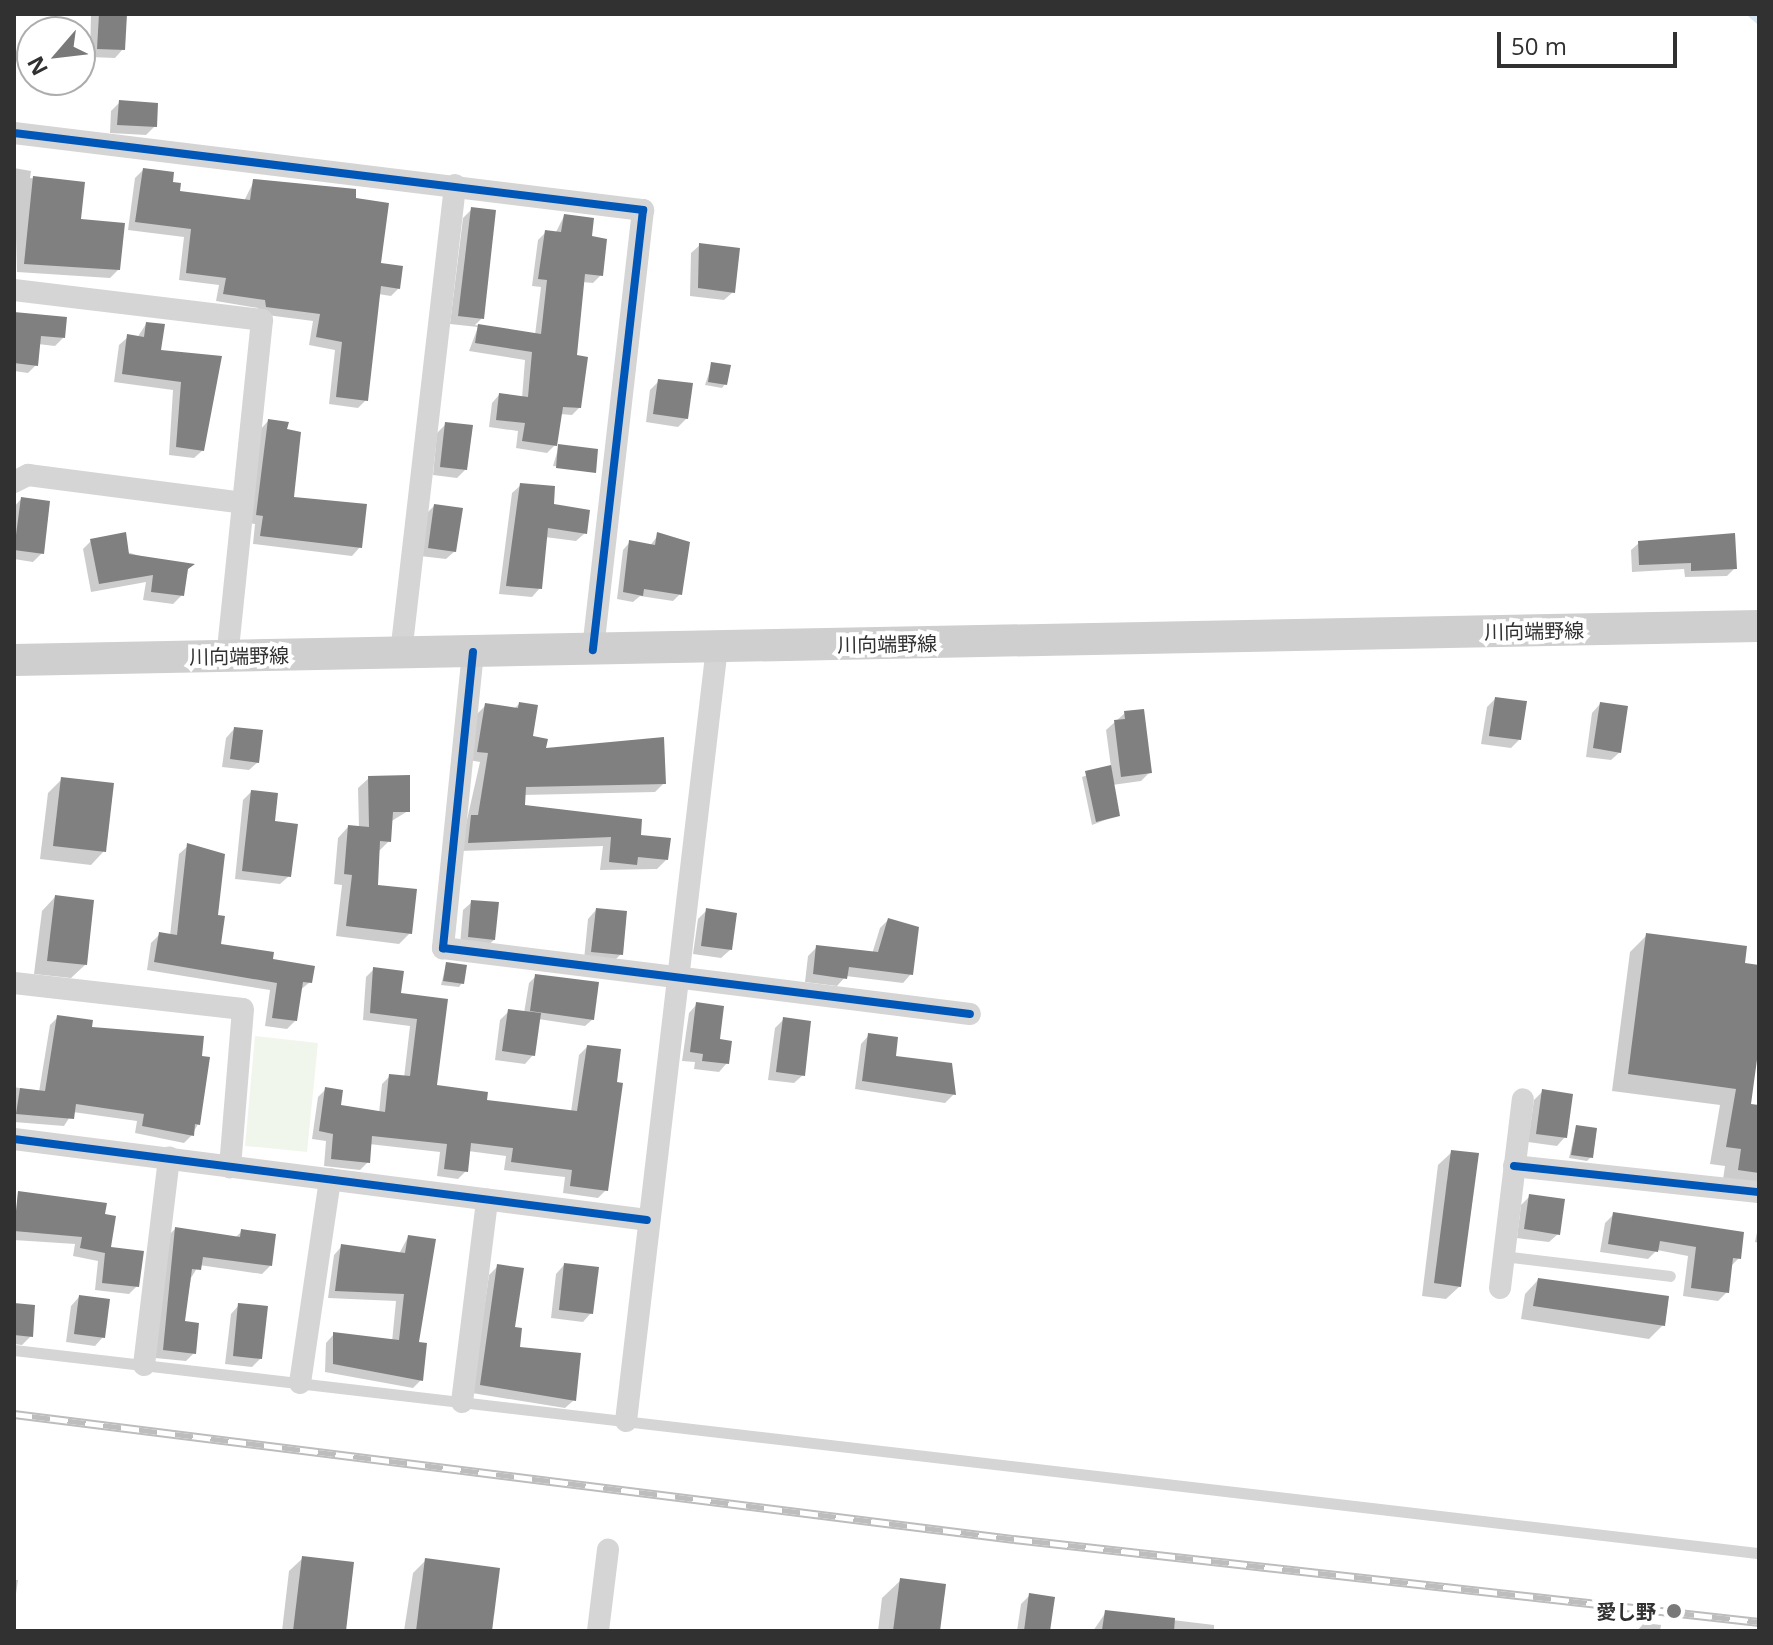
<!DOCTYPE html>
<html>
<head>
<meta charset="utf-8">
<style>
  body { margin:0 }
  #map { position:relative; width:1773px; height:1645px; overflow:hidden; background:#fff; font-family:"Open Sans","Noto Sans JP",sans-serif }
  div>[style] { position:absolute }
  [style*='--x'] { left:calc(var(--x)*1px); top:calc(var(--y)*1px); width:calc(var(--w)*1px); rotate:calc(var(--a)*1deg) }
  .green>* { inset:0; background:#f1f6ed }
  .shadow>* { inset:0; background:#0003 }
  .stream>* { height:7px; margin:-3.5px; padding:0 3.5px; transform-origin:3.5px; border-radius:3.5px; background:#dbe8f2 }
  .building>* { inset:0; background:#808080 }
  .lane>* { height:11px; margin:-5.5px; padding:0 5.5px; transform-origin:5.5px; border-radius:5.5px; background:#d5d5d5 }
  .street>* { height:22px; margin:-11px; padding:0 11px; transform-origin:11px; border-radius:11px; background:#d5d5d5 }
  .secondary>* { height:32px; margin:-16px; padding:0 16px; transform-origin:16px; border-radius:16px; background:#cfcfcf }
  .rail>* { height:9px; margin-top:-4.5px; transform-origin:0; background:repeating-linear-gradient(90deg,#fff 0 18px,#bdbdbd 0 36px); box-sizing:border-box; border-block:2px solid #bdbdbd }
  .cycleway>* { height:8px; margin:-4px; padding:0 4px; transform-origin:4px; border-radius:4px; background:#0057b8 }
  .dots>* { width:22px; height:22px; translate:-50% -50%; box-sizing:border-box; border:4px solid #fff; border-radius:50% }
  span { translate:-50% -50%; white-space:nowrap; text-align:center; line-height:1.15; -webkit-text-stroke:8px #fff; paint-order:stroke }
  .street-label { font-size:20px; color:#313131 }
  .poi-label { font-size:20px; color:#313131; font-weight:700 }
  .right { translate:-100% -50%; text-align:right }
  .frame { position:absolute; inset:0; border:16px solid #313131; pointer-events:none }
  .north { position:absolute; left:16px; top:16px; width:80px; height:80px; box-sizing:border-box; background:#fff; border:2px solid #adadad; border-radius:50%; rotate:242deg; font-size:22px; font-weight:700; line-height:32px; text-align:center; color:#313131 }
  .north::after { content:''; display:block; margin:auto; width:28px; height:36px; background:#797979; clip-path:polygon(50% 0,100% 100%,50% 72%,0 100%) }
  .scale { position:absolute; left:1497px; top:32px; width:180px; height:36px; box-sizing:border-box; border:4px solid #313131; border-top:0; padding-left:10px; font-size:24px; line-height:28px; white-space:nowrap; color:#313131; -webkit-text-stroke:6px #fff; paint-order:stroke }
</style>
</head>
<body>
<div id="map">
  <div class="green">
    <i style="clip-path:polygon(255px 1036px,318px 1043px,307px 1152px,245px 1146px)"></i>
  </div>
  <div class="shadow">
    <i style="clip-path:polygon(91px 14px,125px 14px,123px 49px,115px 58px,90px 57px)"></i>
    <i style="clip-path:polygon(120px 102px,155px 126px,146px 135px,110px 133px,111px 111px)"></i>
    <i style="clip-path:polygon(14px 168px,31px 171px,30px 178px,82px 184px,79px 221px,118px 270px,110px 278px,17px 272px)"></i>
    <i style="clip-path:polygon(143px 170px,178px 192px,244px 201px,254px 181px,353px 200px,379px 265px,399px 288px,391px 296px,378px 294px,366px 400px,358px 408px,329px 404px,335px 350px,309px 345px,313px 321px,259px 314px,258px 308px,216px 301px,219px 285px,179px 280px,184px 237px,128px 230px,135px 178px)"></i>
    <i style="clip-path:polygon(471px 210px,482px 318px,475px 325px,535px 335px,541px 287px,532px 286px,538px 240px,546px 232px,555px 234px,564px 216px,590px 238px,601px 275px,593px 283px,582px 282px,575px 357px,580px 407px,572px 415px,560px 414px,555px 445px,547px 453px,516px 448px,518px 431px,489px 427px,492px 403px,499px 395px,522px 398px,525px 360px,469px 351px,478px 327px,450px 324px,463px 218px)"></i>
    <i style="clip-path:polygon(700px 245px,733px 292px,724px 300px,690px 296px,691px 253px)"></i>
    <i style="clip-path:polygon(14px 314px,63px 338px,55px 346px,38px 344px,36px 365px,28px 373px,14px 371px)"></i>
    <i style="clip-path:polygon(146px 324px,159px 351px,220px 358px,203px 450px,194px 458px,169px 455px,173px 390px,114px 382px,119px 345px,128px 337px,137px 338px)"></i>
    <i style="clip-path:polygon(712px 364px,725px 384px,722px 388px,705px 385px)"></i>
    <i style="clip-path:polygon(659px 381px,687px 418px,678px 427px,646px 422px,650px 390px)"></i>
    <i style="clip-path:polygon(268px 421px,291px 498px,360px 547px,352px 556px,253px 544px,255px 524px,248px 523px,260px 430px)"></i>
    <i style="clip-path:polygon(446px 424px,466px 469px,457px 478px,433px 475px,437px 433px)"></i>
    <i style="clip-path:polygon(559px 446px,593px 471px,553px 466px)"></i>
    <i style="clip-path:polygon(521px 485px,585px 533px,576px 541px,545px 537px,540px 588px,532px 597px,499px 594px,512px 493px)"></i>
    <i style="clip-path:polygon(21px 499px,42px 553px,33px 562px,14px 559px,14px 507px)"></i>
    <i style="clip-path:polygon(434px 506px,455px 551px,446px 559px,420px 556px,426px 514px)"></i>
    <i style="clip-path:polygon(658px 535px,680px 594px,673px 601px,640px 596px,633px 602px,617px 599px,623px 550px,630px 542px,650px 546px)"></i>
    <i style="clip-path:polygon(91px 541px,186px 570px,182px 595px,173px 604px,143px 600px,146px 582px,91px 592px,83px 549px)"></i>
    <i style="clip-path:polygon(1639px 543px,1735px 568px,1727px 576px,1685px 577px,1684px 569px,1632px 572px,1631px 550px)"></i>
    <i style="clip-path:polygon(1495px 699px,1520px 739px,1511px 748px,1481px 744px,1487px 707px)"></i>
    <i style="clip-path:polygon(519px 704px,530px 738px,544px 750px,664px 783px,655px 792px,523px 795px,523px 807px,638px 837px,666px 860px,657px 869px,600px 870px,603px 846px,460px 851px,480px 762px,469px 760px,477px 714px,486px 705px,514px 709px)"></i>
    <i style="clip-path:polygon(1600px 704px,1620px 752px,1611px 760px,1586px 757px,1592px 713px)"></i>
    <i style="clip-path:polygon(1125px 713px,1150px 772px,1141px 781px,1112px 785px,1118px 815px,1092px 825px,1082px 777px,1111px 767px,1106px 730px)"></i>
    <i style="clip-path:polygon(234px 729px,258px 762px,249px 770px,222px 767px,226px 738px)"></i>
    <i style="clip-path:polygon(369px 778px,408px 811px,390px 822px,389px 841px,378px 852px,375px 886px,410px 933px,399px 944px,336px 936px,342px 885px,334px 884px,338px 838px,348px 827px,359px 828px,358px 788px)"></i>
    <i style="clip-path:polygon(62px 779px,104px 851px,91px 865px,40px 859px,48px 793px)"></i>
    <i style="clip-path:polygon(251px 792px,273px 823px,289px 876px,280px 884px,235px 879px,243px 800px)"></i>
    <i style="clip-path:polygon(188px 846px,219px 946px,271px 961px,310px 982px,299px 991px,295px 1021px,287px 1029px,265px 1026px,270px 990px,147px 970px,151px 943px,159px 935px,170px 936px,179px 854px)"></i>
    <i style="clip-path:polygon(55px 897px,85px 965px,71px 978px,34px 974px,42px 911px)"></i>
    <i style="clip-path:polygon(472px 902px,494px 940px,485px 948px,460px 945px,463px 910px)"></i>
    <i style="clip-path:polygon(596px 910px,621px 954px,612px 963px,584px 960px,588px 919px)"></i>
    <i style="clip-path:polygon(707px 910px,730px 950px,721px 958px,693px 954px,698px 919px)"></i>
    <i style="clip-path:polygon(888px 920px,911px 974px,903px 983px,846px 976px,837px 986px,805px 982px,808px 956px,817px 947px,872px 954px,880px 928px)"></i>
    <i style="clip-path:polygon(1647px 935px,1759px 967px,1759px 1030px,1746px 1126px,1759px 1128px,1759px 1183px,1722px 1186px,1725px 1166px,1710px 1164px,1720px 1105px,1612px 1091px,1630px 952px)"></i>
    <i style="clip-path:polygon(446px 965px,462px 983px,459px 987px,441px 985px)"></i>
    <i style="clip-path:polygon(374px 969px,399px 995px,446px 1001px,435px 1087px,485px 1101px,571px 1112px,579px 1055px,587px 1047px,606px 1190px,598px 1198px,563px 1193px,565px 1177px,504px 1170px,506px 1156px,468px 1151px,466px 1171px,458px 1179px,437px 1176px,440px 1152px,369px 1144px,368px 1162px,360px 1170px,324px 1166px,326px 1141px,312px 1139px,318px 1097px,326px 1089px,338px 1107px,379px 1113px,382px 1084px,390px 1076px,404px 1078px,410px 1026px,363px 1020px,366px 977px)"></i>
    <i style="clip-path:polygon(536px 976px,593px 1019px,585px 1026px,538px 1019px,533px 1055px,525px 1064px,495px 1060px,500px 1020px,509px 1011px,524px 1013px,529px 983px)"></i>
    <i style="clip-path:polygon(697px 1004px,727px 1063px,719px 1072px,694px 1069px,695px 1062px,682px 1061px,689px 1013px)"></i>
    <i style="clip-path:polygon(58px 1017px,90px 1028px,198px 1124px,192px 1135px,184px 1143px,135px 1133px,137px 1121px,73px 1112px,64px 1126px,14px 1122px,14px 1087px,39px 1092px,50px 1025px)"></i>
    <i style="clip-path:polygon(783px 1020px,803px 1075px,794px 1083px,768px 1080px,775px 1028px)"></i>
    <i style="clip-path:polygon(869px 1035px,893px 1057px,954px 1094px,945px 1103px,855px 1089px,861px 1044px)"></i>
    <i style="clip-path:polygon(1542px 1092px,1565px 1137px,1557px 1146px,1528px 1142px,1534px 1100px)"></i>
    <i style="clip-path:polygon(1576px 1127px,1591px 1157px,1587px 1161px,1569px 1158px)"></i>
    <i style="clip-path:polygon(1452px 1152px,1460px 1286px,1446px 1299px,1422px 1296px,1438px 1165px)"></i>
    <i style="clip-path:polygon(18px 1193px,103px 1216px,109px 1248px,137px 1286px,129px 1294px,95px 1290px,98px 1261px,73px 1256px,75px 1244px,14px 1240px)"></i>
    <i style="clip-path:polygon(1530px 1196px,1558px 1234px,1549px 1242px,1517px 1238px,1521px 1205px)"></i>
    <i style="clip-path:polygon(1614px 1214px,1739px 1258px,1730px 1267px,1727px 1292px,1718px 1301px,1683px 1296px,1688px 1256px,1657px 1250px,1648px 1259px,1600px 1252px,1605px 1223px)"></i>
    <i style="clip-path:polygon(1759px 1223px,1759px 1243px,1755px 1242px)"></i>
    <i style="clip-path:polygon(175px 1229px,235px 1238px,242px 1231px,270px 1266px,262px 1274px,199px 1265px,191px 1278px,183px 1323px,194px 1353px,186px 1361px,155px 1358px,167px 1237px)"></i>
    <i style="clip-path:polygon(408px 1237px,421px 1380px,413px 1388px,325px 1372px,326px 1343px,334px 1334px,392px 1342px,396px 1301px,328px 1298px,334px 1255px,342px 1246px,399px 1254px)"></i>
    <i style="clip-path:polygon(564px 1265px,591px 1313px,583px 1322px,551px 1318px,556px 1274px)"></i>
    <i style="clip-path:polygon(497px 1267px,517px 1348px,574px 1400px,565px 1408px,472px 1393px,489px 1275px)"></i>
    <i style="clip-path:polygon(1538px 1280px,1663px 1325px,1649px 1339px,1521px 1319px,1525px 1294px)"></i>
    <i style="clip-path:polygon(79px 1297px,103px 1337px,95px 1346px,66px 1342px,71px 1306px)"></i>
    <i style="clip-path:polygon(14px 1305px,31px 1336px,22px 1345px,14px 1344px)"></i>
    <i style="clip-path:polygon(239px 1305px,261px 1358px,252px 1367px,225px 1364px,231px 1314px)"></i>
    <i style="clip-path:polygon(303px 1558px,344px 1631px,282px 1631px,289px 1571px)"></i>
    <i style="clip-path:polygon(426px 1560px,490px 1631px,404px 1631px,413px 1573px)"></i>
    <i style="clip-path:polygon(14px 1580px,18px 1580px,14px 1607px)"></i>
    <i style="clip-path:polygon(901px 1580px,938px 1631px,878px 1631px,882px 1598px)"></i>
    <i style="clip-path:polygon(1030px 1595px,1048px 1631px,1017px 1631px,1021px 1604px)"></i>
    <i style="clip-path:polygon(1106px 1612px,1214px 1625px,1214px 1631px,1093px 1631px)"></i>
    <i style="clip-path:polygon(1644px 1623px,1661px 1625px,1660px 1631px,1637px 1631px)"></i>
  </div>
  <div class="stream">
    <i style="--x:1751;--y:14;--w:11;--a:41"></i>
  </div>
  <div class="building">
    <i style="clip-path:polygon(99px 14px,127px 14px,125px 50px,97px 49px)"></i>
    <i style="clip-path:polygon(119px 100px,158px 103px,157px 127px,117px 125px)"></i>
    <i style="clip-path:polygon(143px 168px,174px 172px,173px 182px,181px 183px,180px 191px,250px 200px,253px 179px,356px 189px,356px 198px,389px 203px,381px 263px,403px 266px,400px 289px,381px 286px,368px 401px,336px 397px,342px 342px,316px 337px,320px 314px,266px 307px,265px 300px,223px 294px,226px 278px,186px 273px,191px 229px,135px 222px)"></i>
    <i style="clip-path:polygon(33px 176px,85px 182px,81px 219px,125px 223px,120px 270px,24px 264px)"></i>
    <i style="clip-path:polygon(471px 207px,496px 210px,484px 319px,458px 316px)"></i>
    <i style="clip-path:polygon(564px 214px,594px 218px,592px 236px,607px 239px,603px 276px,585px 274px,577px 355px,588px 357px,581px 408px,563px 407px,557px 446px,522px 441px,525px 423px,496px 420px,499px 393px,528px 397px,532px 352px,475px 343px,478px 324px,541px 334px,547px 280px,538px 279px,545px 230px,561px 232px)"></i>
    <i style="clip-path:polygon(699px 243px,740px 248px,735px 293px,698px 288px)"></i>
    <i style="clip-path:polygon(14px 312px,67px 317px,65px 338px,41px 336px,38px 366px,14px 363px)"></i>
    <i style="clip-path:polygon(146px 322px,165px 324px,161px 350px,222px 356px,204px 451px,176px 447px,181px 382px,122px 374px,127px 334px,144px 337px)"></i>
    <i style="clip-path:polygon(711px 362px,731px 365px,727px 385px,708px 382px)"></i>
    <i style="clip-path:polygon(658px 379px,693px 383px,688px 419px,653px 414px)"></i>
    <i style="clip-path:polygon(268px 419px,289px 422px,287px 429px,301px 432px,294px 497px,367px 504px,362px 548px,260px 536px,263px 516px,256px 515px)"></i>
    <i style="clip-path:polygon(445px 422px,473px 425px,467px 470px,440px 467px)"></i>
    <i style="clip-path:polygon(558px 444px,598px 449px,596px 473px,556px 468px)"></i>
    <i style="clip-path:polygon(520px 483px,555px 486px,554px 504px,590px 510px,587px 534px,548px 528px,542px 589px,506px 586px)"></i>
    <i style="clip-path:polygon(21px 497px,50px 501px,44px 554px,14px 550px)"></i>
    <i style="clip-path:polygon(434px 504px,463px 508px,456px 552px,428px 548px)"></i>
    <i style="clip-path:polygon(126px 532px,129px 554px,195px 564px,188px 569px,184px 596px,151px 592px,153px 575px,99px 584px,90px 539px)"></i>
    <i style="clip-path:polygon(657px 532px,690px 542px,682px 595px,644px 589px,643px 596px,623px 592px,629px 540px,655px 545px)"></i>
    <i style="clip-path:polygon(1735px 533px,1737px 569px,1691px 571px,1691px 563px,1639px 565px,1638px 541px)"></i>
    <i style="clip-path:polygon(1495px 697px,1527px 701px,1521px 740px,1489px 736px)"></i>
    <i style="clip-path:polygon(519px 702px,538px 705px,533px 736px,548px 739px,546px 748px,664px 737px,666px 784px,526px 787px,525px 805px,642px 819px,641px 835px,671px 838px,668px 860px,638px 857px,637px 865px,609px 862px,611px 837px,468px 843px,471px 815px,478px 815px,488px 753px,477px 752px,485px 703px,518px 708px)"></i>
    <i style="clip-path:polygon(1600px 702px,1628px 706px,1621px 753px,1593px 748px)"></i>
    <i style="clip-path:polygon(1144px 709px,1152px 773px,1121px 777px,1114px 720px,1125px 719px,1124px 711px)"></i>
    <i style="clip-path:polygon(234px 727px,263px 730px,259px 763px,230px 759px)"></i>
    <i style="clip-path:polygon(1111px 765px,1120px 816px,1096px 822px,1085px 771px)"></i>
    <i style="clip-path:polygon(410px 775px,410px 812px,393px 812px,391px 842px,380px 841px,378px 885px,417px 889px,412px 934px,346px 926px,352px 875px,344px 874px,348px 825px,369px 827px,368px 776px)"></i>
    <i style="clip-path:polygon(61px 777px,114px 783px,106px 852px,53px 846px)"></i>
    <i style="clip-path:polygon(251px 790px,278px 793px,275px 821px,298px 824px,291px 877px,242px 871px)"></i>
    <i style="clip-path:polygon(187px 843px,225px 854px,218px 915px,225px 916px,221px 944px,274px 952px,273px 959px,315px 966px,312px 983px,303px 982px,297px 1021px,272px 1018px,277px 983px,154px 962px,159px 932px,177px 935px)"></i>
    <i style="clip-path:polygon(55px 895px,94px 900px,87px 965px,47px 961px)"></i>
    <i style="clip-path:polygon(471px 900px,499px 902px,495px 940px,468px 937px)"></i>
    <i style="clip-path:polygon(596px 908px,627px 911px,623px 955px,591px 952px)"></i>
    <i style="clip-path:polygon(706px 908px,737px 913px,732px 950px,701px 946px)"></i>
    <i style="clip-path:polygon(888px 918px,919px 927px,913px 975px,849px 967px,847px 979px,813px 974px,816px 945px,878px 952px)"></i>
    <i style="clip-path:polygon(1646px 933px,1747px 946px,1745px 963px,1759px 965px,1759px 1045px,1751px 1104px,1759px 1105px,1759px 1173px,1738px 1170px,1741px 1149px,1726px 1147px,1736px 1089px,1628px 1074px)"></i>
    <i style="clip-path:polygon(446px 962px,467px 965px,464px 984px,443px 981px)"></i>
    <i style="clip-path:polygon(373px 967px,404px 971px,401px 993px,448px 999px,437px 1085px,488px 1092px,487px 1100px,577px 1111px,587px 1045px,621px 1049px,617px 1082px,623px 1083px,608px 1191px,570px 1186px,572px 1170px,511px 1162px,513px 1148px,471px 1143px,468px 1172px,444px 1169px,447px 1144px,372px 1136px,370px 1163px,331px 1159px,333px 1134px,319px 1131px,325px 1087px,343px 1090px,341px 1105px,385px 1112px,389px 1074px,410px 1076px,417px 1019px,370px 1013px)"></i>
    <i style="clip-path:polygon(535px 974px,599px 982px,594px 1020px,530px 1011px)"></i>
    <i style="clip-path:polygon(696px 1002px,724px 1006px,720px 1039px,732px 1041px,729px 1064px,702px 1061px,703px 1054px,690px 1052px)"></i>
    <i style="clip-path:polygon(508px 1009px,541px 1013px,535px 1056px,502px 1051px)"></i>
    <i style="clip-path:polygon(57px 1015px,93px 1020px,92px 1027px,204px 1036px,202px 1056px,210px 1057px,200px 1125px,195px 1124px,194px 1136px,142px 1126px,144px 1114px,76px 1104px,74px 1119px,16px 1114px,20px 1088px,45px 1091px)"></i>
    <i style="clip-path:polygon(783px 1017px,811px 1021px,805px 1076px,776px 1072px)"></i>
    <i style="clip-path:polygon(868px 1033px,898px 1037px,896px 1056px,952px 1063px,956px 1095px,862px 1081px)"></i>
    <i style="clip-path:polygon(1542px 1089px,1573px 1094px,1567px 1138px,1536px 1134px)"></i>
    <i style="clip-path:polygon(1576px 1125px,1597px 1128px,1593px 1158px,1571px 1155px)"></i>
    <i style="clip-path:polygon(1451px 1150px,1479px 1153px,1461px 1287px,1434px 1283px)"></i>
    <i style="clip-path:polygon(18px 1191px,107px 1203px,105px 1214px,116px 1216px,111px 1247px,144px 1251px,139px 1287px,102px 1283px,105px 1253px,80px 1248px,82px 1237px,14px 1231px)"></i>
    <i style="clip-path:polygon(1529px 1194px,1565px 1199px,1560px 1235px,1524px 1229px)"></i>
    <i style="clip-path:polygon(1613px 1212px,1744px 1232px,1741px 1259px,1733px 1258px,1729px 1293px,1691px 1288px,1696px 1247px,1660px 1241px,1658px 1252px,1608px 1244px)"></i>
    <i style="clip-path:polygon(175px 1227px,240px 1237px,241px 1229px,276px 1234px,272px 1266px,203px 1257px,201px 1270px,192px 1269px,185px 1321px,199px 1323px,196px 1354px,163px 1350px)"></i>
    <i style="clip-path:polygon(408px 1235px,436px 1239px,419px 1342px,427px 1343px,423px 1381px,333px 1364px,333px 1332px,399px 1340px,404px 1294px,335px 1291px,341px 1244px,405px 1253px)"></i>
    <i style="clip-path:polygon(564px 1263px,599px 1267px,593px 1314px,559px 1310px)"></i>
    <i style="clip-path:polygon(497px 1264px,524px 1268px,515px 1327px,522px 1328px,520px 1347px,581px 1353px,576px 1401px,480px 1385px)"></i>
    <i style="clip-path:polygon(1538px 1278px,1669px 1296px,1665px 1326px,1533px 1306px)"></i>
    <i style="clip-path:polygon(79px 1295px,110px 1299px,105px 1338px,74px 1334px)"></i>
    <i style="clip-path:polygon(14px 1303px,35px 1305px,33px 1337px,14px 1335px)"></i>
    <i style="clip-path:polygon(238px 1303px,268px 1306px,262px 1359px,233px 1356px)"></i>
    <i style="clip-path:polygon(302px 1556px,354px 1562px,346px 1631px,293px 1631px)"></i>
    <i style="clip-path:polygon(425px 1558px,500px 1568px,492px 1631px,416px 1631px)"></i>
    <i style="clip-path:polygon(900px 1578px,946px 1584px,940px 1631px,893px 1631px)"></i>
    <i style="clip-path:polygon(1029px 1593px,1055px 1597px,1050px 1631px,1024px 1631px)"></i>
    <i style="clip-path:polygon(1105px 1610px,1175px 1618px,1174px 1631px,1102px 1630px)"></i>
  </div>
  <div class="lane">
    <i style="--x:1503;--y:1256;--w:168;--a:6.8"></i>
    <i style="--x:14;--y:1350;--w:1757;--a:6.64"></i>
  </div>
  <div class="street">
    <i style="--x:14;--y:133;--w:634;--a:6.98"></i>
    <i style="--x:643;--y:210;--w:443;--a:96.5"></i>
    <i style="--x:14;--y:290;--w:250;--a:6.9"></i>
    <i style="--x:262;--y:320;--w:339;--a:95.9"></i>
    <i style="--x:14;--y:482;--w:16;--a:-27"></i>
    <i style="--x:28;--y:475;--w:217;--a:7.4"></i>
    <i style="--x:473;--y:652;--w:298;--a:95.8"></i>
    <i style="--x:443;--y:948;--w:531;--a:7.14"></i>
    <i style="--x:401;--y:653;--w:471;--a:-83.4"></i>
    <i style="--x:14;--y:983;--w:230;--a:6.5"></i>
    <i style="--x:243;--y:1009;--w:159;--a:94.7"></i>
    <i style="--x:14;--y:1139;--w:638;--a:7.29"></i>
    <i style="--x:1514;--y:1166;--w:246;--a:6.1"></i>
    <i style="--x:1500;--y:1288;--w:190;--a:-83.1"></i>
    <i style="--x:144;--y:1365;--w:209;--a:-83.1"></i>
    <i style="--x:300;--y:1383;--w:206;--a:-81.6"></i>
    <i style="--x:462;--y:1402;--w:204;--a:-82.9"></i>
    <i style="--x:626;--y:1421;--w:779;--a:-83.29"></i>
    <i style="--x:598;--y:1631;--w:82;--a:-83"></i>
  </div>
  <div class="secondary">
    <i style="--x:14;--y:660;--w:1745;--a:-1.12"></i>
  </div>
  <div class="rail">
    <i style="--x:14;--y:1414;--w:1008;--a:7.13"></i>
    <i style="--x:1014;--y:1539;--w:750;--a:6.36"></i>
  </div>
  <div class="cycleway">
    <i style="--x:14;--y:133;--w:634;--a:6.98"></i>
    <i style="--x:643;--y:210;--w:443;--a:96.5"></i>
    <i style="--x:473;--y:652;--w:298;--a:95.8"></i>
    <i style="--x:443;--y:948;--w:531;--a:7.14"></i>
    <i style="--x:14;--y:1139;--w:638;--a:7.29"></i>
    <i style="--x:1514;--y:1166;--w:246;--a:6.1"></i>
  </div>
  <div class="dots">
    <i style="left:1674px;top:1611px;background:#797979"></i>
  </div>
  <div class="street-label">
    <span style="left:1534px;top:631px;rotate:-1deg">川向端野線</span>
    <span style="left:887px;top:644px;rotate:-1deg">川向端野線</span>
    <span style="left:239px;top:656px;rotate:-1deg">川向端野線</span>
  </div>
  <div class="poi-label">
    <span class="right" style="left:1656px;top:1611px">愛し野</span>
  </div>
  <div class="frame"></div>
  <div class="north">N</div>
  <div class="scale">50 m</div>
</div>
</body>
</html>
